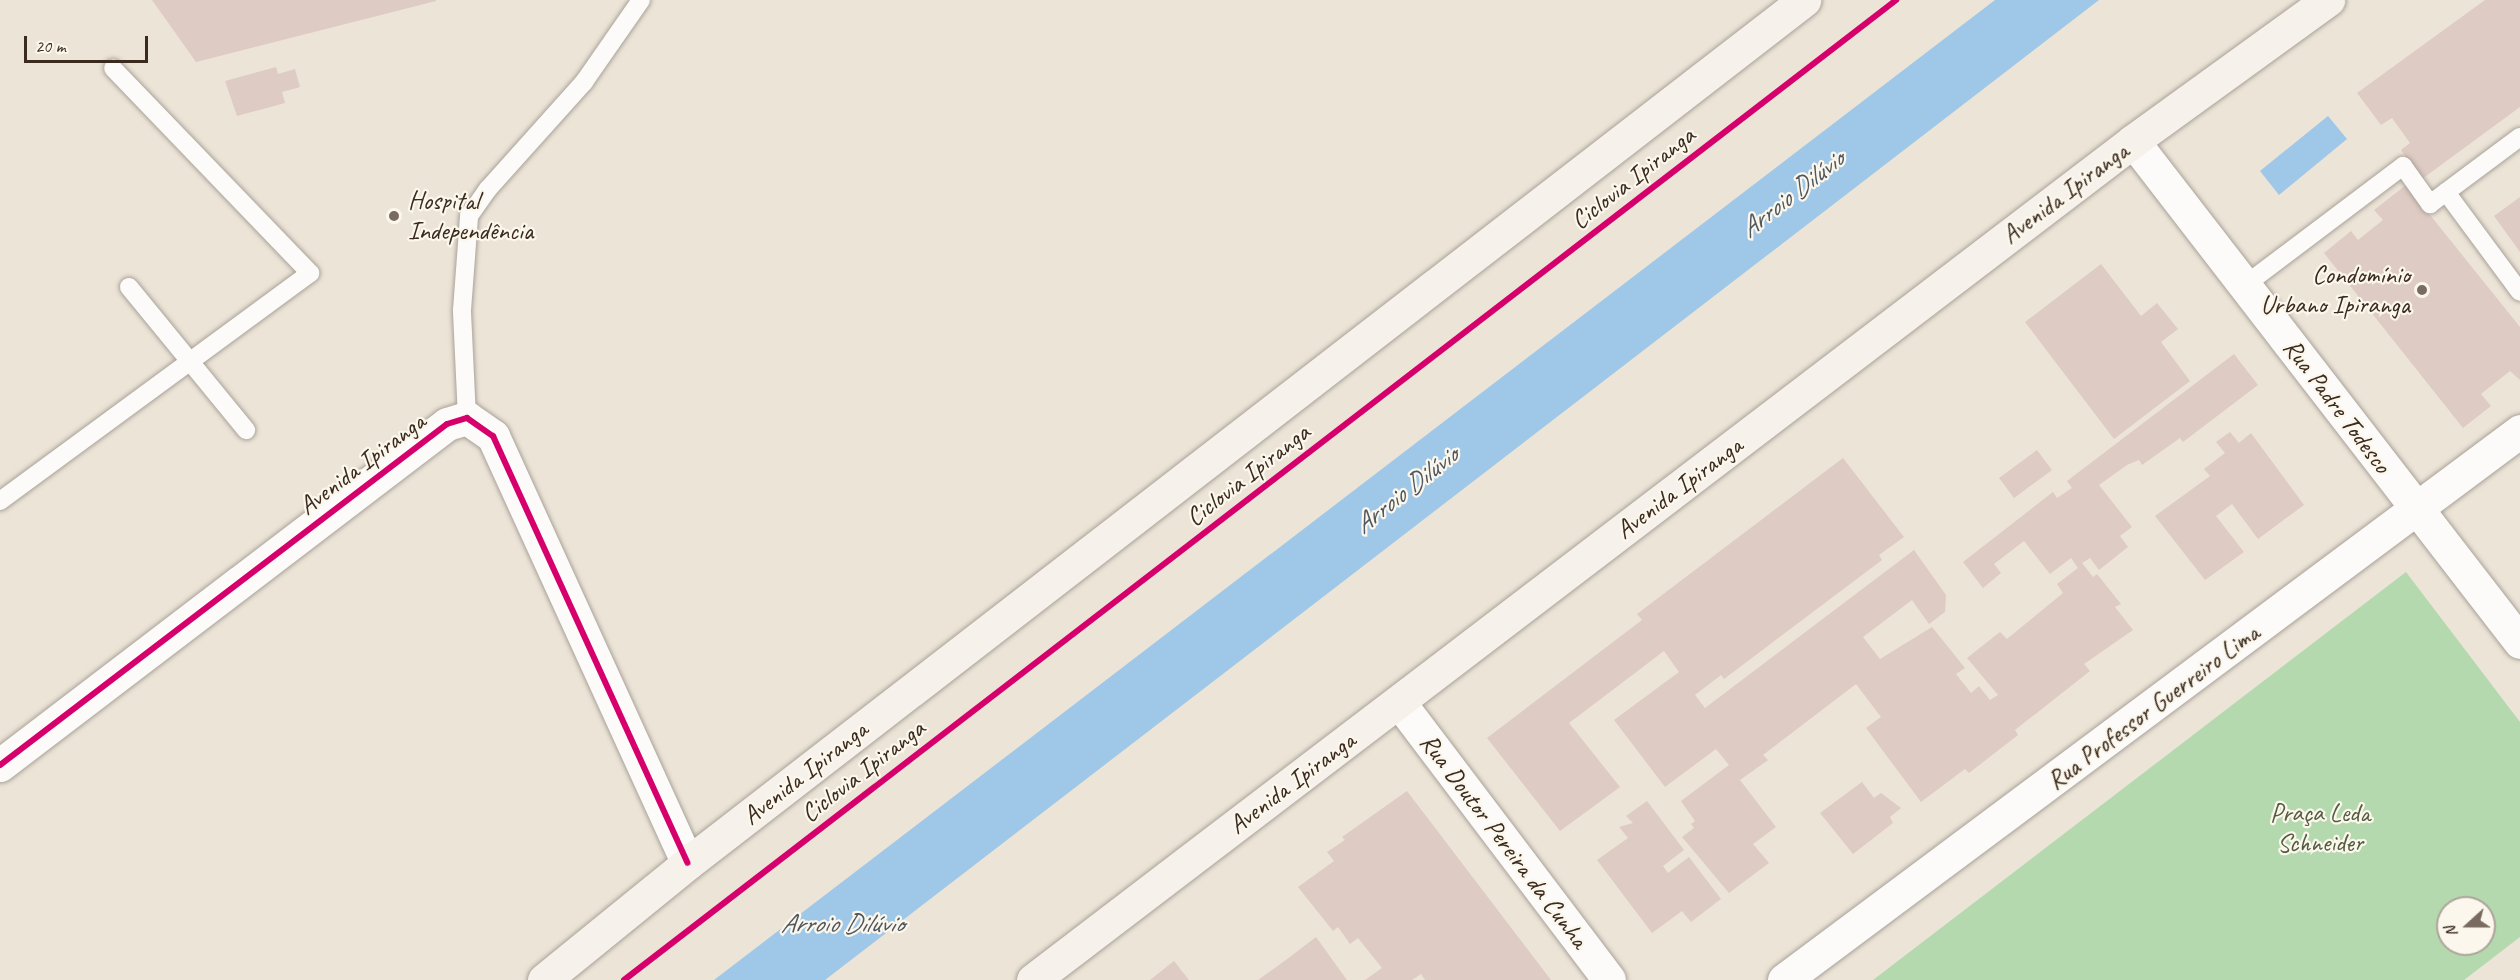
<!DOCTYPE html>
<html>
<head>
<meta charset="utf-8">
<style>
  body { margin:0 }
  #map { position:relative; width:2520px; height:980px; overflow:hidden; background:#ece4d7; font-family:Caveat,sans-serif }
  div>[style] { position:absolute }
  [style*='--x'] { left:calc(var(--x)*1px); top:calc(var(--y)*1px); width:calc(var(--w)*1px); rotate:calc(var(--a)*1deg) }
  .green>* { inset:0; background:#b4d9ae }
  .water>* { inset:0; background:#9ec7e8 }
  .building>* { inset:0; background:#decbc3 }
  .roads { filter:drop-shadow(0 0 2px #a9a299) drop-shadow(0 0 2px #a9a299) }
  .lane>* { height:18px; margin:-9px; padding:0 9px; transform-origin:9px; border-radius:9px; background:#fcfbf9 }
  .street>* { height:33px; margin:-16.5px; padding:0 16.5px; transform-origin:16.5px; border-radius:16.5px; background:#fcfbf9 }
  .secondary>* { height:33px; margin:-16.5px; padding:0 16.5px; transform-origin:16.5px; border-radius:16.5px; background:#f6f2eb }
  .cycleway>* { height:6px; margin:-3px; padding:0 3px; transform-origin:3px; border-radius:3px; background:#d6006c }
  .dots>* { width:16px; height:16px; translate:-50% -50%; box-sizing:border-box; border:3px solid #fbf7ec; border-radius:50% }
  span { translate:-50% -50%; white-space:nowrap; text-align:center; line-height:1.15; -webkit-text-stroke:4.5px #fbf7ec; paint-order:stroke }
  .street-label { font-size:26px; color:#3b2a1e }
  .poi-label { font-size:26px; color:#3b2a1e }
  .left { translate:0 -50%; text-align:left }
  .right { translate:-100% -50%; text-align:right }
  .park-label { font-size:26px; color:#525c3f }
  .water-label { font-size:27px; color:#4f565d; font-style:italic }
  .north { position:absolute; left:2436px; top:896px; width:60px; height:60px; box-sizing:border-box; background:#fbf7ec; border:2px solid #aea59a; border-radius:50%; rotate:249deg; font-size:16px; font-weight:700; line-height:24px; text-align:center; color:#3b2a1e }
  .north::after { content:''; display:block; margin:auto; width:21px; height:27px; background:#796b5f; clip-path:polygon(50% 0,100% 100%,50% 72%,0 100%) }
  .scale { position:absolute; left:24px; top:36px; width:124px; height:27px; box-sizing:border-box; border:3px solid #3b2a1e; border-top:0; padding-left:8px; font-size:18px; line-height:21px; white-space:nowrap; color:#3b2a1e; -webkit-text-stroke:4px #fbf7ec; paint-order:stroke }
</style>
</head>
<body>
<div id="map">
  <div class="green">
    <i style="clip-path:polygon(evenodd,2406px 572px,2520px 722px,2520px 937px,2464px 980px,1873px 980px,2406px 572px,2448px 908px,2484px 908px,2484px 944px,2448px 944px,2448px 908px)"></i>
  </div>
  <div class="water">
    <i style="clip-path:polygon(1995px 0,2099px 0,825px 980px,714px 980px)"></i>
    <i style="clip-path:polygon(2328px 116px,2347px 139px,2279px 195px,2260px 171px)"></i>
  </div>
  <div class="building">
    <i style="clip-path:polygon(152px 0,436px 0,436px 1px,196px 62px)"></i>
    <i style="clip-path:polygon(2485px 0,2520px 0,2520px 107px,2422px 179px,2401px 150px,2410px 143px,2392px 118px,2381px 125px,2357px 93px)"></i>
    <i style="clip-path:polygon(276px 67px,278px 74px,295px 69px,300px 87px,282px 92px,285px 103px,237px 116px,225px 81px)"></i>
    <i style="clip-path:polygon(2406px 185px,2520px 327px,2520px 380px,2510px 371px,2481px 394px,2491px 406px,2463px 428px,2324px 253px,2351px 231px,2358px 240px,2383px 220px,2374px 210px)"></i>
    <i style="clip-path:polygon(2520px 197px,2520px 252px,2494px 216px)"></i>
    <i style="clip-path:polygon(2101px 264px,2141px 316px,2157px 303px,2178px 329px,2161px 342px,2190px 381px,2114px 439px,2025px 322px)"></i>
    <i style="clip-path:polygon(2234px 354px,2258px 385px,2183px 442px,2180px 438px,2142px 465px,2139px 460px,2127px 465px,2099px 485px,2132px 527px,2120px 536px,2128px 547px,2099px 570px,2090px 558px,2082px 563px,2093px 577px,2097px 574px,2121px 604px,2115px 607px,2133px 630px,2084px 664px,2090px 671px,2015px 730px,2018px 735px,1969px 773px,1965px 769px,1921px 802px,1866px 728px,1881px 717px,1856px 684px,1763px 755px,1768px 760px,1740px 780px,1776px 827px,1753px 844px,1769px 863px,1729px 893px,1682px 837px,1694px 828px,1691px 824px,1695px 821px,1681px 801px,1729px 765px,1716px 749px,1665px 787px,1614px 720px,1679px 672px,1664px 651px,1569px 723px,1620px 787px,1560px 831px,1487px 738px,1642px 620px,1637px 614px,1843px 458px,1904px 537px,1879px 555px,1882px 560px,1724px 679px,1721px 675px,1695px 695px,1705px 708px,1914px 550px,1946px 595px,1945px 612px,1929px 624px,1912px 600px,1863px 637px,1880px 659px,1932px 627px,1965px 668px,1956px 674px,1971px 693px,1979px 686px,1990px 700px,1998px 695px,1967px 658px,2000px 632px,2007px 639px,2063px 593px,2057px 584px,2078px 568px,2071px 558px,2050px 574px,2024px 541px,1994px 564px,2001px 573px,1983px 588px,1963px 562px,2053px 492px,2057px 498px,2072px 488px,2067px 481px)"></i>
    <i style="clip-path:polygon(2230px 432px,2239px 443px,2251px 433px,2304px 505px,2258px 539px,2232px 504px,2216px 516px,2244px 552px,2205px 580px,2155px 516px,2210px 476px,2204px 469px,2225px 453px,2216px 442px)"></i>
    <i style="clip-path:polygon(2037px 450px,2052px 470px,2014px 498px,1999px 478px)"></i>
    <i style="clip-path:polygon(1862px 782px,1874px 798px,1881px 793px,1901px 808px,1890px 817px,1893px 823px,1853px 854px,1820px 813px)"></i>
    <i style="clip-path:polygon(1407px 791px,1551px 980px,1425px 980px,1421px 974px,1412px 980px,1365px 980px,1382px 968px,1358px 938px,1350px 944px,1338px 927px,1333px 931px,1298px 887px,1334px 861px,1327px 852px,1345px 840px,1342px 837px)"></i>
    <i style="clip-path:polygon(1647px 801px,1684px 850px,1663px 866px,1668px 873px,1689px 857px,1721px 899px,1691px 922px,1682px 911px,1652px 933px,1597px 860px,1628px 838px,1619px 827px,1633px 823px,1626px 816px)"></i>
    <i style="clip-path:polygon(1316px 937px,1347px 980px,1258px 980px,1290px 957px)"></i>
    <i style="clip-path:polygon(1174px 961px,1189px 980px,1150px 980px)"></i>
  </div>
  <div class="roads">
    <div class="lane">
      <i style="--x:2446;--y:192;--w:124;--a:53.5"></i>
      <i style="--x:2245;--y:285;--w:198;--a:-37"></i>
      <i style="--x:2403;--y:166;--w:47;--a:54.6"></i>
      <i style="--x:2430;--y:204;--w:112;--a:-36.7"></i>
      <i style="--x:129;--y:287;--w:185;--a:50.7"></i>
      <i style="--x:467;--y:418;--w:108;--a:-92.7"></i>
      <i style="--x:462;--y:310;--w:94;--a:-85.7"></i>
      <i style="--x:469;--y:216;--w:33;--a:-55"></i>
      <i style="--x:488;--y:189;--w:144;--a:-48.1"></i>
      <i style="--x:584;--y:82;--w:100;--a:-55.2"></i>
      <i style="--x:0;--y:501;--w:385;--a:-36.3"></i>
      <i style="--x:310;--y:273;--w:284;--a:-133.9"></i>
    </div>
    <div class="street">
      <i style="--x:2133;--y:141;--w:633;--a:52.32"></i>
      <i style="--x:1399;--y:702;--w:348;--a:52.9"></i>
      <i style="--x:0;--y:765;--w:562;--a:-37.34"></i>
      <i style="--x:447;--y:424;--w:21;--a:-17"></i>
      <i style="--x:467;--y:418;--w:32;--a:35"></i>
      <i style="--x:493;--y:436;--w:469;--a:65.5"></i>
      <i style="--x:1784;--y:980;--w:918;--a:-36.72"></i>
    </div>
    <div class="secondary">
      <i style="--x:544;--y:980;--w:186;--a:-39.1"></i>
      <i style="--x:688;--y:863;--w:1411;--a:-37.71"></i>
      <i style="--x:1033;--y:980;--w:1383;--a:-37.33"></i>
      <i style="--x:2133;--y:141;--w:241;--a:-35.9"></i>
    </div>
  </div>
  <div class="cycleway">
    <i style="--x:0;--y:765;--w:562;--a:-37.34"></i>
    <i style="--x:447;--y:424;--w:21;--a:-17"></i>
    <i style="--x:467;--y:418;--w:32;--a:35"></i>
    <i style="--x:493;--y:436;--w:469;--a:65.5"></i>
    <i style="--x:624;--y:980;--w:1606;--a:-37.61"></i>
  </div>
  <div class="dots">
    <i style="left:394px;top:216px;background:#796b5f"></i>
    <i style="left:2422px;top:290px;background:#796b5f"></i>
  </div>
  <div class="street-label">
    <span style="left:1633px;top:178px;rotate:-38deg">Ciclovia Ipiranga</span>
    <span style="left:2065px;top:193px;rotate:-37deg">Avenida Ipiranga</span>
    <span style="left:2337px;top:406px;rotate:53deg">Rua Padre Todesco</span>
    <span style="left:362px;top:464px;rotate:-37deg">Avenida Ipiranga</span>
    <span style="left:1248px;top:475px;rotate:-38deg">Ciclovia Ipiranga</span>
    <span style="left:1679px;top:488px;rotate:-37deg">Avenida Ipiranga</span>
    <span style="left:2153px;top:707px;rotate:-37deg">Rua Professor Guerreiro Lima</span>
    <span style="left:863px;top:771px;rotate:-38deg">Ciclovia Ipiranga</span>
    <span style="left:805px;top:773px;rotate:-38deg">Avenida Ipiranga</span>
    <span style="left:1292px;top:783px;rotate:-37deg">Avenida Ipiranga</span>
    <span style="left:1504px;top:841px;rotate:53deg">Rua Doutor Pereira da Cunha</span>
  </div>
  <div class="poi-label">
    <span class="left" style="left:408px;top:216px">Hospital<br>Independência</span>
    <span class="right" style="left:2410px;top:290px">Condomínio<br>Urbano Ipiranga</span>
  </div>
  <div class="park-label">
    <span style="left:2320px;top:828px">Praça Leda<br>Schneider</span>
  </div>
  <div class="water-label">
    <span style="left:1792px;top:194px;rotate:-38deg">Arroio Dilúvio</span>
    <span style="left:1406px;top:490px;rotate:-38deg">Arroio Dilúvio</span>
    <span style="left:842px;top:924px">Arroio Dilúvio</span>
  </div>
  <div class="north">N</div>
  <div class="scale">20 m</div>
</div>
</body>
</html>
